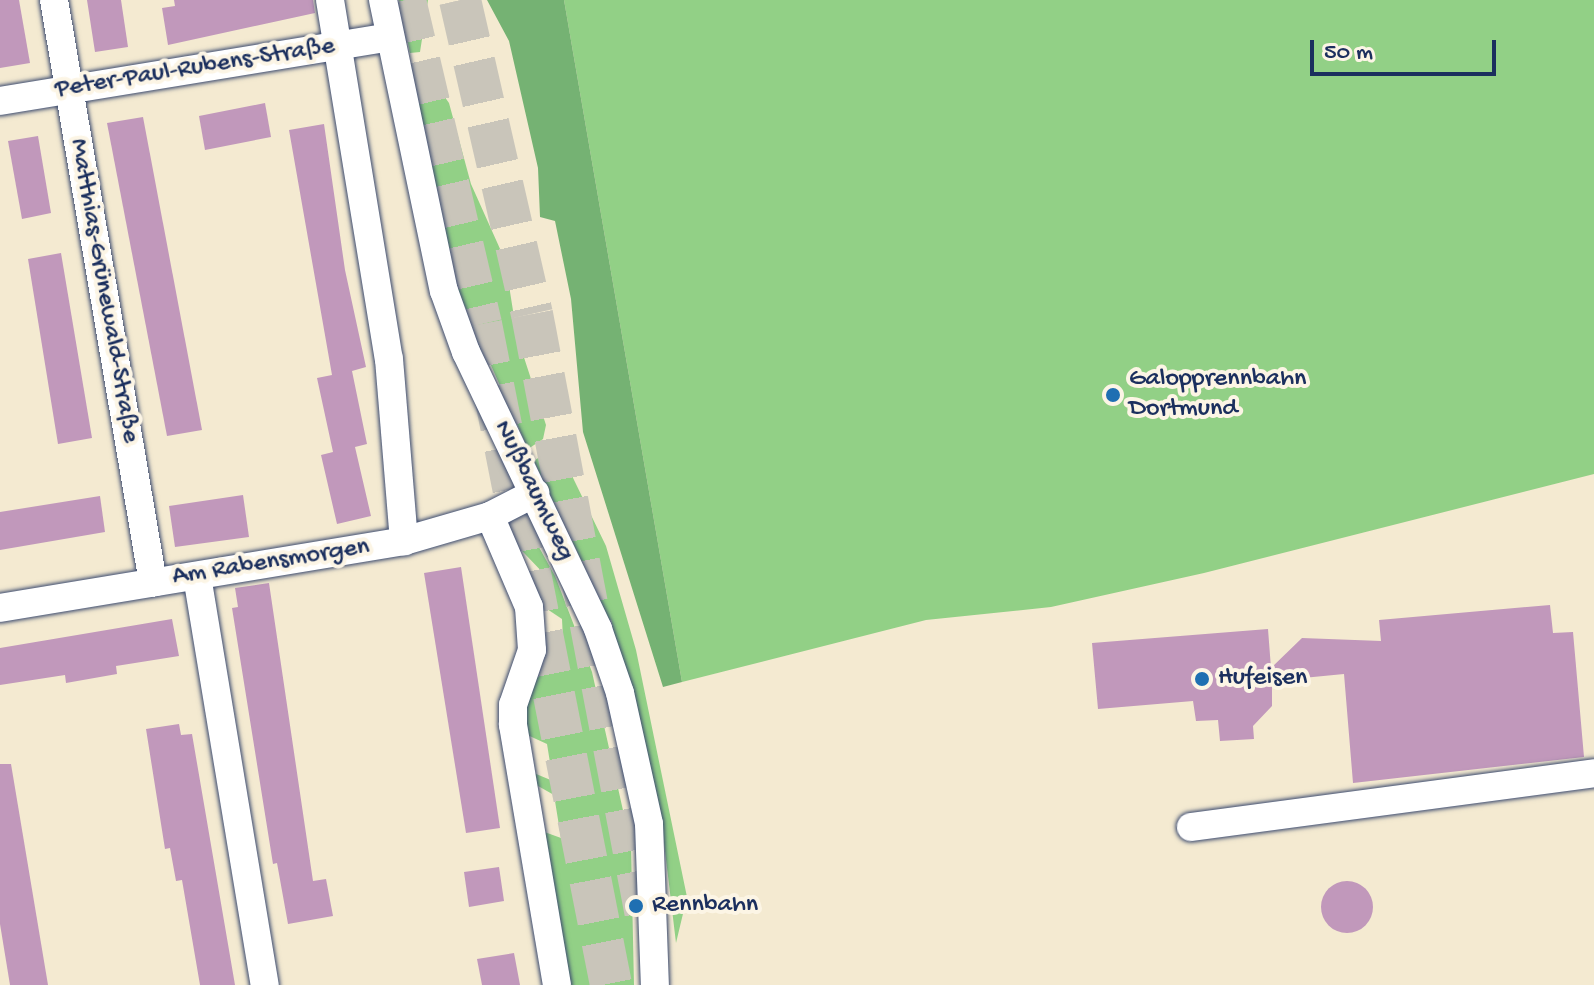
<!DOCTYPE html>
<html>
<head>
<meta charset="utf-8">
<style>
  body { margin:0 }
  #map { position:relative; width:1594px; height:985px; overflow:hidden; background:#f4ead1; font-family:"Gochi Hand",sans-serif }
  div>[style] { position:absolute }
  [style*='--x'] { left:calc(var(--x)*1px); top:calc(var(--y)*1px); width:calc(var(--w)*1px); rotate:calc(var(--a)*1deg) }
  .green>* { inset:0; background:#92d086 }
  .forest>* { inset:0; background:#75b273 }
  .building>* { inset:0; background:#c198bb }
  .round { border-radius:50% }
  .highway-tunnel>* { height:42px; margin-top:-21px; transform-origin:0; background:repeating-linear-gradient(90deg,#c9c5ba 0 42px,transparent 0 63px) }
  .roads { filter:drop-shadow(0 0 2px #3c4b6f) drop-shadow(0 0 2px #3c4b6f) }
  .minor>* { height:28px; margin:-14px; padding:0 14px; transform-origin:14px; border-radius:14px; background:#fff }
  .dots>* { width:22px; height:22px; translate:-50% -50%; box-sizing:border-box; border:4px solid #fcf5e5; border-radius:50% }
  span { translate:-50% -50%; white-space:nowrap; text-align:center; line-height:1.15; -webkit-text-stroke:8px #fcf5e5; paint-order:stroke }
  .street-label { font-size:26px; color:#1b2f5e }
  .poi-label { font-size:26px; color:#1b2f5e }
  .left { translate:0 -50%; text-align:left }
  .scale { position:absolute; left:1310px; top:40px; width:186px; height:36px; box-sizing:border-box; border:4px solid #1b2f5e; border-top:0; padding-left:10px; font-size:24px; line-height:28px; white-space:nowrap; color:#1b2f5e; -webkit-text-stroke:6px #fcf5e5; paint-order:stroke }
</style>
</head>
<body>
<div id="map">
  <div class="green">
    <i style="clip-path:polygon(399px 0,428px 0,420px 52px,410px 53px)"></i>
    <i style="clip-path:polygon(564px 0,1594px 0,1594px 474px,1204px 573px,1051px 607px,926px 620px,682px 682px)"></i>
    <i style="clip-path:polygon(425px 69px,449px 103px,471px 184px,505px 260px,517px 336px,546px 425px,543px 439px,528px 449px,459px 293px,411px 72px)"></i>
    <i style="clip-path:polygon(553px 447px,559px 449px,606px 546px,636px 650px,687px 897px,676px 943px,660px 809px,635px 697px,603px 606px,534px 461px)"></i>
    <i style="clip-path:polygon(505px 533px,535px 540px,555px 576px,592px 672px,631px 846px,634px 985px,565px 985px,539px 830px,561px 838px,554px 795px,531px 782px,529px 771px,553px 781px,547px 744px,523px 733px,521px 710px,537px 664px,553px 669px,563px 640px,562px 619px,535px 601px,532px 588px,550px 590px,547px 577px)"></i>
  </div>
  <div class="forest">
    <i style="clip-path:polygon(487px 0,564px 0,682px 682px,663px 687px,583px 432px,571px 299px,555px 221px,540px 217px,538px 168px,509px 41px)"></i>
  </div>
  <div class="building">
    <i style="clip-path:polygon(0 0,19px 0,30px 63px,0 68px)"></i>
    <i style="clip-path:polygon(87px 0,121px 0,128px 47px,95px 52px)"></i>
    <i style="clip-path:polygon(174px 0,313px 0,315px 13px,168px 45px,162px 8px,175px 6px)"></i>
    <i style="clip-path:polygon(265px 103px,271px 137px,205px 150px,199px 116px)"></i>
    <i style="clip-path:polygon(143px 117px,202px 430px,167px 436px,107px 123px)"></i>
    <i style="clip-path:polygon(324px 124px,345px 270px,366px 367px,352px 371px,367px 444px,355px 447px,371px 516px,337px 524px,321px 455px,333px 452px,317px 378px,332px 375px,289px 130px)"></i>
    <i style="clip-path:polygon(38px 136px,51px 213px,22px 219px,8px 141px)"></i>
    <i style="clip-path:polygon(61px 253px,92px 438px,58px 444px,28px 259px)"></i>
    <i style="clip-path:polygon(243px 495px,249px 537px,175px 547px,169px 506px)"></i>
    <i style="clip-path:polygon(100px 496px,105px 532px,0 550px,0 512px)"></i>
    <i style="clip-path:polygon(461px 567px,500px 828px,466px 833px,424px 573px)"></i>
    <i style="clip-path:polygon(269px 583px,313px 881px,326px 879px,333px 916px,288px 924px,277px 863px,273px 864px,232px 608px,238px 607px,235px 588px)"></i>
    <i style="clip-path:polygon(1550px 605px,1553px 633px,1573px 632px,1584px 757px,1353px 783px,1344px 674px,1272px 681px,1272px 706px,1253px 726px,1254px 739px,1220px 741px,1218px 720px,1196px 721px,1193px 701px,1098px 709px,1092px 643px,1268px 629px,1271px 668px,1302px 638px,1381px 641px,1379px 620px)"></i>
    <i style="clip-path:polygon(172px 619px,179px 656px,116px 666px,117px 674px,66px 683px,65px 675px,0 685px,0 648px)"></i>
    <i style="clip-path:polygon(179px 724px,181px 735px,192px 734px,235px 985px,200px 985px,182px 880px,176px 881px,170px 848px,165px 849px,146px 729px)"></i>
    <i style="clip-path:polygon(0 764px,11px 764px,48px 985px,10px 985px,0 924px)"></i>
    <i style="clip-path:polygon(499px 867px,504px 901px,469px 907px,464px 872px)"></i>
    <i class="round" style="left:1321px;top:881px;width:52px;height:52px"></i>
    <i style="clip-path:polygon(514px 953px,520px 985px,482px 985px,477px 959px)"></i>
  </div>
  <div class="highway-tunnel">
    <i style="--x:405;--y:0;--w:333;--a:76.8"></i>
    <i style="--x:481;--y:324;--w:674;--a:78.87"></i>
    <i style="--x:460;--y:0;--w:322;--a:77.1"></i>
    <i style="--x:532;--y:314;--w:618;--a:79.27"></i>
  </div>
  <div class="roads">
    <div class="minor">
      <i style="--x:54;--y:0;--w:591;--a:80.36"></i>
      <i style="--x:330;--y:0;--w:364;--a:80.7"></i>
      <i style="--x:389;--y:359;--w:183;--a:85.3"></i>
      <i style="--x:383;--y:0;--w:297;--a:78.2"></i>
      <i style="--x:444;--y:291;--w:65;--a:70.2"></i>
      <i style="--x:466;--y:352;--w:307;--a:64.5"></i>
      <i style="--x:598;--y:629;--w:68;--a:71"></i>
      <i style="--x:620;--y:693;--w:134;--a:77.5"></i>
      <i style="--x:649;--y:824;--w:161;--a:87.9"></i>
      <i style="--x:0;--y:101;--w:395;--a:-9.3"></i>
      <i style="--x:490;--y:516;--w:99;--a:66.8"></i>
      <i style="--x:529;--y:607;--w:43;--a:86"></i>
      <i style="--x:532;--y:650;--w:58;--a:109.1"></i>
      <i style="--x:513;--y:705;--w:20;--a:90"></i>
      <i style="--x:513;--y:725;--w:264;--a:80.4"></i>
      <i style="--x:197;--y:576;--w:415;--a:80.6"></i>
      <i style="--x:0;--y:608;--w:410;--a:-9.4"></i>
      <i style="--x:404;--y:541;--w:90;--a:-16.2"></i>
      <i style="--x:490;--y:516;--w:51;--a:-27.1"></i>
      <i style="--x:1191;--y:827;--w:407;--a:-7.6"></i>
    </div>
  </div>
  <div class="dots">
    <i style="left:1113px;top:395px;background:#1f6fb2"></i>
    <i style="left:1202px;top:679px;background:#1f6fb2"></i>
    <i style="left:636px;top:906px;background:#1f6fb2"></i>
  </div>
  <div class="street-label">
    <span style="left:195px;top:69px;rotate:-9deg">Peter-Paul-Rubens-Straße</span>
    <span style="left:103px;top:291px;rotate:80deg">Matthias-Grünewald-Straße</span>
    <span style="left:533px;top:491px;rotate:64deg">Nußbaumweg</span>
    <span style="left:271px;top:563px;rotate:-9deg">Am Rabensmorgen</span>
  </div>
  <div class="poi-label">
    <span class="left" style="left:1129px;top:395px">Galopprennbahn<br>Dortmund</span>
    <span class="left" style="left:1218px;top:679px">Hufeisen</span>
    <span class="left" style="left:652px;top:906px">Rennbahn</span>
  </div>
  <div class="scale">50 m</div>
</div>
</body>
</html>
